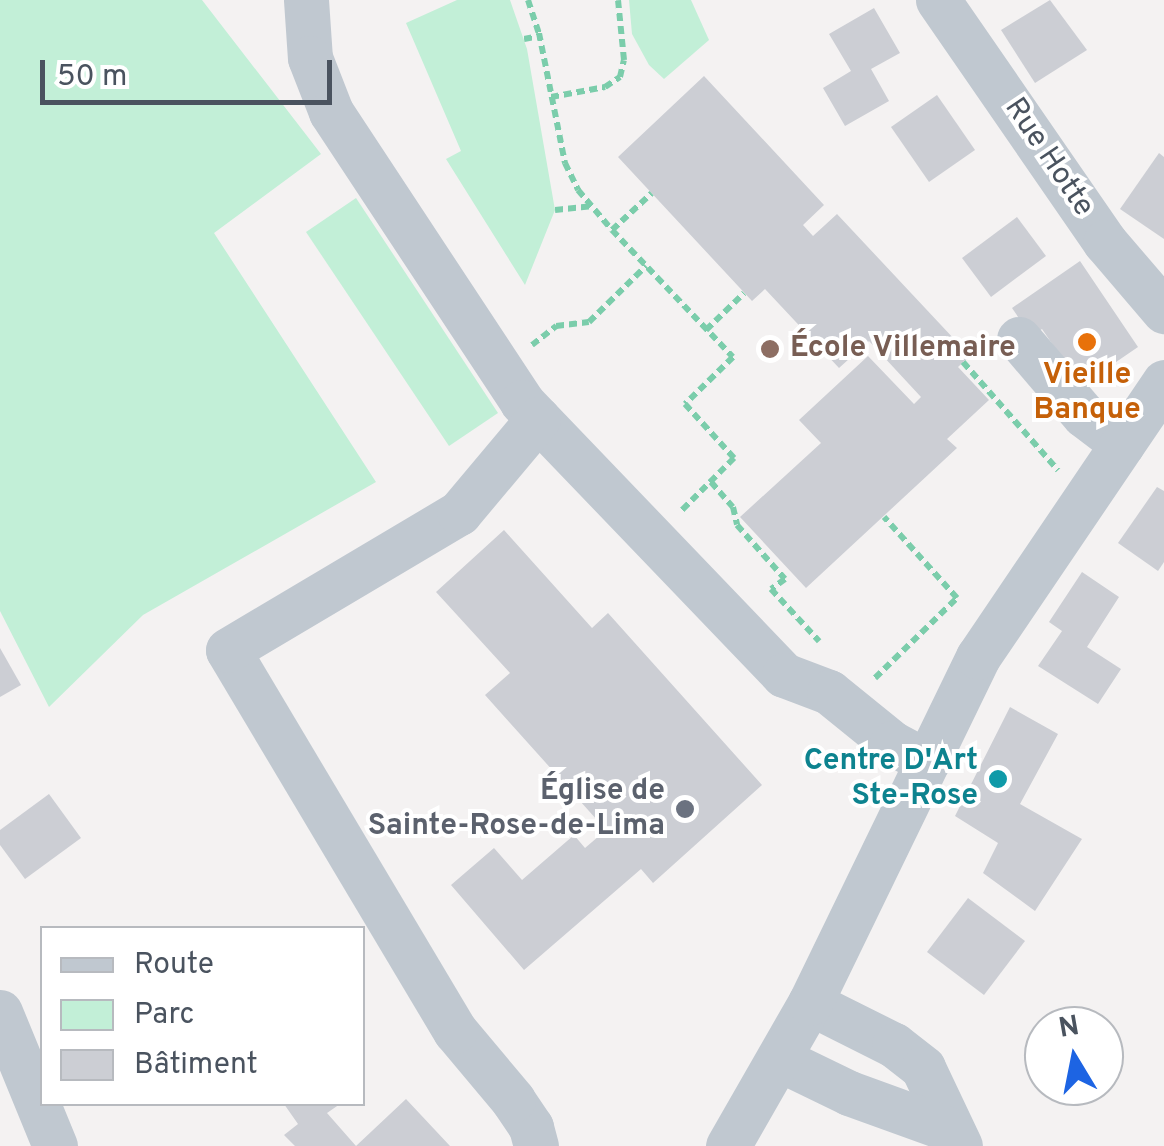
<!DOCTYPE html>
<html>
<head>
<meta charset="utf-8">
<style>
  body { margin:0 }
  #map { position:relative; width:1164px; height:1146px; overflow:hidden; background:#f4f2f2; font-family:Overpass,sans-serif }
  div>[style] { position:absolute }
  [style*='--x'] { left:calc(var(--x)*1px); top:calc(var(--y)*1px); width:calc(var(--w)*1px); rotate:calc(var(--a)*1deg) }
  .green>* { inset:0; background:#c2efd7 }
  .building>* { inset:0; background:#ccced4 }
  .path>* { height:6px; margin-top:-3px; transform-origin:0; background:repeating-linear-gradient(90deg,#7bcdab 0 8px,transparent 0 13px) }
  .minor>* { height:45px; margin:-22.5px; padding:0 22.5px; transform-origin:22.5px; border-radius:22.5px; background:#c0c8d0 }
  .dots>* { width:28px; height:28px; translate:-50% -50%; box-sizing:border-box; border:5px solid #fff; border-radius:50% }
  span { translate:-50% -50%; white-space:nowrap; text-align:center; line-height:1.15; -webkit-text-stroke:8px #fff; paint-order:stroke }
  .street-label { font-size:30px; color:#4a535f }
  .education-label { font-size:30px; color:#785e54; font-weight:700 }
  .left { translate:0 -50%; text-align:left }
  .food-label { font-size:30px; color:#c56008; font-weight:700 }
  .culture-label { font-size:30px; color:#0d838f; font-weight:700 }
  .right { translate:-100% -50%; text-align:right }
  .worship-label { font-size:30px; color:#5b616d; font-weight:700 }
  .legend { position:absolute; left:40px; top:926px; width:325px; height:180px; box-sizing:border-box; background:#fff; border:2px solid #b7babf; margin:0; padding:12px 18px; list-style:none; font-size:30px; color:#4a535f }
  .legend li { display:flex; align-items:center; gap:20px; height:50px }
  .legend b { width:50px; border:2px solid #b7babf }
  .north { position:absolute; left:1024px; top:1006px; width:100px; height:100px; box-sizing:border-box; background:#fff; border:2px solid #b7babf; border-radius:50%; rotate:350deg; font-size:28px; font-weight:700; line-height:40px; text-align:center; color:#4a535f }
  .north::after { content:''; display:block; margin:auto; width:35px; height:45px; background:#1d64e3; clip-path:polygon(50% 0,100% 100%,50% 72%,0 100%) }
  .scale { position:absolute; left:40px; top:60px; width:292px; height:45px; box-sizing:border-box; border:5px solid #4a535f; border-top:0; padding-left:12px; font-size:30px; line-height:35px; white-space:nowrap; color:#4a535f; -webkit-text-stroke:8px #fff; paint-order:stroke }
</style>
</head>
<body>
<div id="map">
  <div class="green">
    <i style="clip-path:polygon(0 0,202px 0,321px 154px,214px 233px,376px 482px,143px 615px,49px 707px,0 611px)"></i>
    <i style="clip-path:polygon(457px 0,510px 0,527px 49px,555px 210px,525px 285px,446px 159px,461px 151px,406px 23px)"></i>
    <i style="clip-path:polygon(629px 0,691px 0,709px 40px,664px 79px,649px 65px,632px 34px)"></i>
    <i style="clip-path:polygon(356px 198px,498px 413px,449px 446px,306px 232px)"></i>
  </div>
  <div class="building">
    <i style="clip-path:polygon(1050px 0,1087px 50px,1035px 83px,1001px 30px)"></i>
    <i style="clip-path:polygon(874px 8px,900px 53px,871px 69px,889px 101px,845px 126px,823px 88px,851px 71px,829px 34px)"></i>
    <i style="clip-path:polygon(704px 76px,824px 205px,803px 225px,813px 236px,837px 214px,970px 356px,958px 367px,989px 400px,947px 439px,957px 448px,806px 588px,740px 517px,821px 443px,799px 420px,868px 356px,914px 404px,921px 397px,869px 341px,839px 368px,765px 289px,752px 301px,618px 157px)"></i>
    <i style="clip-path:polygon(937px 95px,975px 150px,929px 182px,891px 127px)"></i>
    <i style="clip-path:polygon(1159px 153px,1164px 157px,1164px 239px,1120px 209px)"></i>
    <i style="clip-path:polygon(1017px 217px,1046px 256px,991px 297px,962px 258px)"></i>
    <i style="clip-path:polygon(1080px 261px,1138px 347px,1081px 386px,1042px 329px,1031px 336px,1012px 308px)"></i>
    <i style="clip-path:polygon(1157px 487px,1164px 491px,1164px 562px,1158px 571px,1118px 543px)"></i>
    <i style="clip-path:polygon(504px 530px,592px 628px,608px 613px,762px 785px,653px 883px,641px 869px,524px 970px,451px 885px,494px 848px,522px 880px,574px 835px,585px 848px,606px 830px,485px 695px,510px 673px,436px 592px)"></i>
    <i style="clip-path:polygon(1082px 572px,1119px 597px,1087px 647px,1121px 669px,1098px 704px,1038px 666px,1062px 631px,1049px 622px)"></i>
    <i style="clip-path:polygon(0 648px,21px 685px,0 697px)"></i>
    <i style="clip-path:polygon(1010px 707px,1058px 734px,1020px 804px,1082px 839px,1035px 911px,983px 873px,998px 843px,955px 816px)"></i>
    <i style="clip-path:polygon(49px 794px,81px 838px,25px 879px,0 845px,0 830px)"></i>
    <i style="clip-path:polygon(968px 898px,1025px 941px,984px 995px,927px 952px)"></i>
    <i style="clip-path:polygon(406px 1099px,450px 1146px,295px 1146px,284px 1135px,298px 1124px,284px 1104px,340px 1104px,327px 1113px,356px 1146px)"></i>
  </div>
  <div class="path">
    <i style="--x:528;--y:0;--w:35;--a:72"></i>
    <i style="--x:539;--y:33;--w:133;--a:78.7"></i>
    <i style="--x:565;--y:163;--w:30;--a:64"></i>
    <i style="--x:578;--y:190;--w:52;--a:49.6"></i>
    <i style="--x:612;--y:230;--w:54;--a:-42.8"></i>
    <i style="--x:524;--y:39;--w:16;--a:-11"></i>
    <i style="--x:551;--y:97;--w:55;--a:-10.5"></i>
    <i style="--x:605;--y:87;--w:18;--a:-34"></i>
    <i style="--x:620;--y:77;--w:17;--a:-77"></i>
    <i style="--x:624;--y:60;--w:60;--a:-95.7"></i>
    <i style="--x:555;--y:210;--w:36;--a:-6"></i>
    <i style="--x:612;--y:230;--w:175;--a:46.4"></i>
    <i style="--x:733;--y:357;--w:67;--a:135.6"></i>
    <i style="--x:685;--y:404;--w:73;--a:47.8"></i>
    <i style="--x:734;--y:458;--w:74;--a:135"></i>
    <i style="--x:706;--y:330;--w:53;--a:-44.2"></i>
    <i style="--x:532;--y:345;--w:31;--a:-38"></i>
    <i style="--x:556;--y:326;--w:33;--a:-7"></i>
    <i style="--x:589;--y:322;--w:80;--a:-44.5"></i>
    <i style="--x:963;--y:362;--w:144;--a:48.7"></i>
    <i style="--x:711;--y:482;--w:33;--a:49"></i>
    <i style="--x:733;--y:507;--w:18;--a:77"></i>
    <i style="--x:737;--y:525;--w:72;--a:48.4"></i>
    <i style="--x:785;--y:579;--w:17;--a:144"></i>
    <i style="--x:771;--y:589;--w:71;--a:47.3"></i>
    <i style="--x:875;--y:678;--w:115;--a:-44.3"></i>
    <i style="--x:957;--y:598;--w:109;--a:-132"></i>
  </div>
  <div class="minor">
    <i style="--x:306;--y:0;--w:58;--a:86.1"></i>
    <i style="--x:310;--y:58;--w:58;--a:68.7"></i>
    <i style="--x:331;--y:112;--w:347;--a:56.6"></i>
    <i style="--x:522;--y:402;--w:378;--a:46.2"></i>
    <i style="--x:784;--y:675;--w:48;--a:20.7"></i>
    <i style="--x:829;--y:692;--w:81;--a:39"></i>
    <i style="--x:892;--y:743;--w:40;--a:28"></i>
    <i style="--x:938;--y:0;--w:294;--a:55.4"></i>
    <i style="--x:1105;--y:242;--w:91;--a:49.5"></i>
    <i style="--x:1019;--y:339;--w:100;--a:49.5"></i>
    <i style="--x:1084;--y:415;--w:48;--a:37.3"></i>
    <i style="--x:810;--y:1003;--w:94;--a:26.6"></i>
    <i style="--x:894;--y:1045;--w:37;--a:38"></i>
    <i style="--x:923;--y:1068;--w:86;--a:64.6"></i>
    <i style="--x:0;--y:1012;--w:145;--a:67.7"></i>
    <i style="--x:779;--y:1059;--w:78;--a:25.9"></i>
    <i style="--x:849;--y:1093;--w:109;--a:19.9"></i>
    <i style="--x:536;--y:1146;--w:20;--a:-105"></i>
    <i style="--x:531;--y:1127;--w:32;--a:-124"></i>
    <i style="--x:513;--y:1100;--w:90;--a:-130"></i>
    <i style="--x:455;--y:1031;--w:443;--a:-120.8"></i>
    <i style="--x:228;--y:650;--w:269;--a:-30.7"></i>
    <i style="--x:459;--y:513;--w:123;--a:-50"></i>
    <i style="--x:728;--y:1146;--w:165;--a:-60.2"></i>
    <i style="--x:810;--y:1003;--w:385;--a:-64.1"></i>
    <i style="--x:978;--y:657;--w:332;--a:-55.9"></i>
  </div>
  <div class="dots">
    <i style="left:1087px;top:342px;background:#e8710a"></i>
    <i style="left:770px;top:349px;background:#8d6e63"></i>
    <i style="left:998px;top:779px;background:#0f9aa8"></i>
    <i style="left:685px;top:809px;background:#6b7280"></i>
  </div>
  <div class="street-label">
    <span style="left:1048px;top:158px;rotate:56deg">Rue Hotte</span>
  </div>
  <div class="education-label">
    <span class="left" style="left:790px;top:349px">École Villemaire</span>
  </div>
  <div class="food-label">
    <span style="left:1087px;top:393px">Vieille<br>Banque</span>
  </div>
  <div class="culture-label">
    <span class="right" style="left:978px;top:779px">Centre D'Art<br>Ste-Rose</span>
  </div>
  <div class="worship-label">
    <span class="right" style="left:665px;top:809px">Église de<br>Sainte-Rose-de-Lima</span>
  </div>
  <ul class="legend">
  <li><b style="height:12px;background:#c0c8d0"></b>Route</li>
  <li><b style="height:28px;background:#c2efd7"></b>Parc</li>
  <li><b style="height:28px;background:#ccced4"></b>Bâtiment</li>
  </ul>
  <div class="north">N</div>
  <div class="scale">50 m</div>
</div>
</body>
</html>
